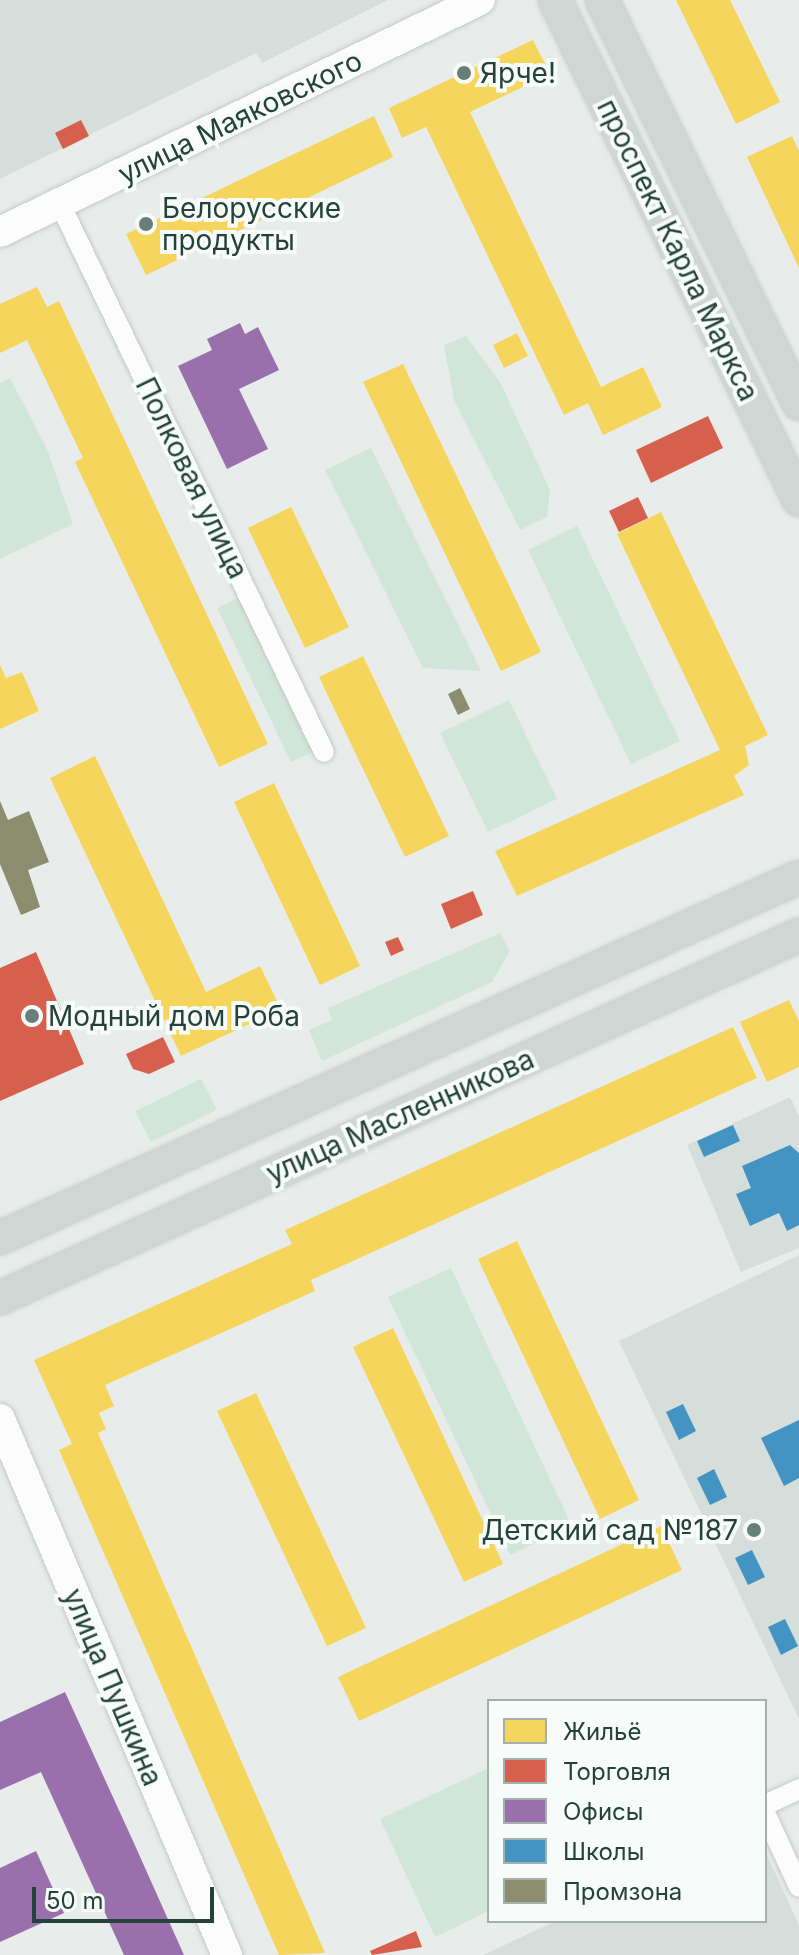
<!DOCTYPE html>
<html>
<head>
<meta charset="utf-8">
<style>
  body { margin:0 }
  #map { position:relative; width:799px; height:1955px; overflow:hidden; background:#e8edeb; font-family:Inter,sans-serif }
  div>[style] { position:absolute }
  [style*='--x'] { left:calc(var(--x)*1px); top:calc(var(--y)*1px); width:calc(var(--w)*1px); rotate:calc(var(--a)*1deg) }
  .built>* { inset:0; background:#d6dedb }
  .green>* { inset:0; background:#d1e6d8 }
  .homes>* { inset:0; background:#f6d55c }
  .shops>* { inset:0; background:#d6604d }
  .offices>* { inset:0; background:#9970ab }
  .schools>* { inset:0; background:#4393c3 }
  .industry>* { inset:0; background:#8c8c6e }
  .roads { filter:drop-shadow(0 0 2px #c5cac8) drop-shadow(0 0 2px #c5cac8) }
  .street>* { height:20px; margin:-10px; padding:0 10px; transform-origin:10px; border-radius:10px; background:#fcfcfc }
  .secondary>* { height:30px; margin:-15px; padding:0 15px; transform-origin:15px; border-radius:15px; background:#fcfcfc }
  .primary>* { height:32px; margin:-16px; padding:0 16px; transform-origin:16px; border-radius:16px; background:#cfd7d5 }
  .dots>* { width:22px; height:22px; translate:-50% -50%; box-sizing:border-box; border:4px solid #f7fbf9; border-radius:50% }
  span { translate:-50% -50%; white-space:nowrap; text-align:center; line-height:1.15; -webkit-text-stroke:8px #f7fbf9; paint-order:stroke }
  .poi-label { font-size:28px; color:#24423a }
  .left { translate:0 -50%; text-align:left }
  .right { translate:-100% -50%; text-align:right }
  .street-label { font-size:28px; color:#24423a }
  .legend { position:absolute; left:487px; top:1699px; width:280px; height:224px; box-sizing:border-box; background:#f7fbf9; border:2px solid #a3b1ad; margin:0; padding:10px 14px; list-style:none; font-size:24px; color:#24423a }
  .legend li { display:flex; align-items:center; gap:16px; height:40px }
  .legend b { width:40px; border:2px solid #a3b1ad }
  .scale { position:absolute; left:32px; top:1887px; width:182px; height:36px; box-sizing:border-box; border:4px solid #24423a; border-top:0; padding-left:10px; font-size:24px; line-height:28px; white-space:nowrap; color:#24423a; -webkit-text-stroke:6px #f7fbf9; paint-order:stroke }
</style>
</head>
<body>
<div id="map">
  <div class="built">
    <i style="clip-path:polygon(0 0,388px 0,262px 63px,256px 53px,0 179px)"></i>
    <i style="clip-path:polygon(790px 1097px,799px 1116px,799px 1248px,741px 1272px,687px 1145px)"></i>
    <i style="clip-path:polygon(799px 1255px,799px 1719px,619px 1341px)"></i>
    <i style="clip-path:polygon(765px 1851px,799px 1925px,799px 1955px,483px 1955px,556px 1921px,765px 1921px)"></i>
  </div>
  <div class="green">
    <i style="clip-path:polygon(466px 336px,500px 382px,550px 490px,547px 517px,520px 530px,454px 400px,444px 345px)"></i>
    <i style="clip-path:polygon(10px 378px,47px 449px,73px 524px,0 559px,0 383px)"></i>
    <i style="clip-path:polygon(371px 448px,481px 671px,423px 668px,325px 470px)"></i>
    <i style="clip-path:polygon(577px 526px,680px 741px,631px 764px,528px 550px)"></i>
    <i style="clip-path:polygon(244px 595px,318px 750px,291px 762px,217px 608px)"></i>
    <i style="clip-path:polygon(509px 700px,557px 799px,488px 832px,440px 733px)"></i>
    <i style="clip-path:polygon(500px 933px,510px 951px,492px 982px,322px 1061px,309px 1030px,332px 1020px,328px 1008px)"></i>
    <i style="clip-path:polygon(201px 1079px,217px 1110px,151px 1142px,135px 1111px)"></i>
    <i style="clip-path:polygon(451px 1268px,572px 1526px,510px 1555px,388px 1297px)"></i>
    <i style="clip-path:polygon(489px 1768px,489px 1911px,435px 1937px,380px 1819px)"></i>
  </div>
  <div class="homes">
    <i style="clip-path:polygon(676px 0,730px 0,780px 102px,736px 124px)"></i>
    <i style="clip-path:polygon(533px 40px,550px 74px,470px 112px,601px 387px,643px 367px,662px 407px,603px 435px,588px 403px,564px 415px,426px 127px,402px 138px,389px 108px)"></i>
    <i style="clip-path:polygon(374px 116px,393px 157px,146px 275px,126px 234px)"></i>
    <i style="clip-path:polygon(792px 136px,799px 151px,799px 268px,747px 157px)"></i>
    <i style="clip-path:polygon(37px 287px,47px 307px,59px 301px,268px 744px,219px 767px,75px 462px,83px 458px,27px 340px,0 353px,0 304px)"></i>
    <i style="clip-path:polygon(517px 333px,528px 356px,504px 368px,493px 345px)"></i>
    <i style="clip-path:polygon(403px 364px,541px 652px,501px 671px,363px 382px)"></i>
    <i style="clip-path:polygon(291px 507px,349px 627px,305px 648px,248px 528px)"></i>
    <i style="clip-path:polygon(661px 512px,768px 735px,745px 746px,749px 765px,734px 776px,744px 795px,517px 896px,495px 851px,720px 750px,617px 534px)"></i>
    <i style="clip-path:polygon(363px 656px,449px 836px,405px 857px,319px 677px)"></i>
    <i style="clip-path:polygon(0 665px,6px 678px,22px 672px,39px 711px,0 729px)"></i>
    <i style="clip-path:polygon(95px 756px,206px 992px,260px 966px,281px 1009px,181px 1056px,50px 778px)"></i>
    <i style="clip-path:polygon(274px 783px,360px 966px,320px 985px,234px 802px)"></i>
    <i style="clip-path:polygon(789px 1000px,799px 1021px,799px 1067px,767px 1082px,740px 1022px)"></i>
    <i style="clip-path:polygon(733px 1027px,757px 1078px,311px 1280px,315px 1291px,105px 1385px,114px 1406px,99px 1413px,106px 1429px,98px 1433px,325px 1953px,279px 1955px,59px 1450px,72px 1444px,34px 1360px,292px 1244px,285px 1230px)"></i>
    <i style="clip-path:polygon(517px 1241px,639px 1500px,600px 1519px,478px 1259px)"></i>
    <i style="clip-path:polygon(393px 1328px,503px 1564px,464px 1582px,353px 1347px)"></i>
    <i style="clip-path:polygon(256px 1393px,366px 1628px,327px 1646px,217px 1411px)"></i>
    <i style="clip-path:polygon(661px 1526px,682px 1570px,359px 1721px,338px 1677px)"></i>
  </div>
  <div class="shops">
    <i style="clip-path:polygon(81px 120px,89px 136px,63px 149px,55px 133px)"></i>
    <i style="clip-path:polygon(708px 416px,723px 448px,651px 483px,636px 450px)"></i>
    <i style="clip-path:polygon(638px 497px,648px 518px,619px 532px,609px 511px)"></i>
    <i style="clip-path:polygon(473px 891px,483px 915px,451px 929px,441px 904px)"></i>
    <i style="clip-path:polygon(398px 937px,404px 950px,391px 956px,385px 942px)"></i>
    <i style="clip-path:polygon(36px 952px,84px 1064px,0 1101px,0 968px)"></i>
    <i style="clip-path:polygon(163px 1037px,175px 1062px,149px 1074px,133px 1069px,126px 1054px)"></i>
    <i style="clip-path:polygon(416px 1931px,422px 1947px,372px 1955px,370px 1951px)"></i>
  </div>
  <div class="offices">
    <i style="clip-path:polygon(240px 323px,245px 334px,258px 327px,279px 370px,239px 389px,268px 449px,227px 469px,178px 366px,212px 350px,207px 339px)"></i>
    <i style="clip-path:polygon(65px 1692px,133px 1841px,184px 1955px,124px 1955px,41px 1772px,0 1790px,0 1722px)"></i>
    <i style="clip-path:polygon(36px 1851px,64px 1913px,0 1942px,0 1868px)"></i>
  </div>
  <div class="schools">
    <i style="clip-path:polygon(733px 1125px,740px 1141px,704px 1157px,697px 1141px)"></i>
    <i style="clip-path:polygon(790px 1145px,799px 1153px,799px 1225px,787px 1231px,779px 1213px,750px 1226px,736px 1194px,751px 1188px,742px 1166px)"></i>
    <i style="clip-path:polygon(683px 1404px,696px 1431px,679px 1440px,666px 1412px)"></i>
    <i style="clip-path:polygon(799px 1420px,799px 1478px,784px 1486px,761px 1438px)"></i>
    <i style="clip-path:polygon(714px 1469px,727px 1497px,710px 1505px,697px 1478px)"></i>
    <i style="clip-path:polygon(752px 1550px,765px 1577px,748px 1585px,735px 1558px)"></i>
    <i style="clip-path:polygon(785px 1619px,798px 1646px,781px 1655px,768px 1627px)"></i>
  </div>
  <div class="industry">
    <i style="clip-path:polygon(460px 688px,470px 709px,458px 715px,448px 694px)"></i>
    <i style="clip-path:polygon(0 801px,8px 820px,29px 811px,49px 862px,28px 870px,40px 907px,21px 915px,0 864px)"></i>
  </div>
  <div class="roads">
    <div class="street">
      <i style="--x:60;--y:204;--w:608;--a:64.28"></i>
      <i style="--x:765;--y:1805;--w:38;--a:-25"></i>
      <i style="--x:765;--y:1813;--w:81;--a:65.3"></i>
    </div>
    <div class="secondary">
      <i style="--x:0;--y:232;--w:533;--a:-25.8"></i>
      <i style="--x:0;--y:1419;--w:582;--a:67.05"></i>
    </div>
    <div class="primary">
      <i style="--x:555;--y:0;--w:556;--a:63.99"></i>
      <i style="--x:602;--y:0;--w:449;--a:64"></i>
      <i style="--x:0;--y:1238;--w:877;--a:-24.31"></i>
      <i style="--x:0;--y:1298;--w:878;--a:-24.43"></i>
    </div>
  </div>
  <div class="dots">
    <i style="left:464px;top:73px;background:#697e78"></i>
    <i style="left:146px;top:224px;background:#697e78"></i>
    <i style="left:32px;top:1016px;background:#697e78"></i>
    <i style="left:754px;top:1530px;background:#697e78"></i>
  </div>
  <div class="poi-label">
    <span class="left" style="left:480px;top:73px">Ярче!</span>
    <span class="left" style="left:162px;top:224px">Белорусские<br>продукты</span>
    <span class="left" style="left:48px;top:1016px">Модный дом Роба</span>
    <span class="right" style="left:738px;top:1530px">Детский сад №187</span>
  </div>
  <div class="street-label">
    <span style="left:240px;top:117px;rotate:-26deg">улица Маяковского</span>
    <span style="left:678px;top:250px;rotate:64deg">проспект Карла Маркса</span>
    <span style="left:192px;top:478px;rotate:64deg">Полковая улица</span>
    <span style="left:400px;top:1116px;rotate:-24deg">улица Масленникова</span>
    <span style="left:113px;top:1687px;rotate:67deg">улица Пушкина</span>
  </div>
  <ul class="legend">
  <li><b style="height:22px;background:#f6d55c"></b>Жильё</li>
  <li><b style="height:22px;background:#d6604d"></b>Торговля</li>
  <li><b style="height:22px;background:#9970ab"></b>Офисы</li>
  <li><b style="height:22px;background:#4393c3"></b>Школы</li>
  <li><b style="height:22px;background:#8c8c6e"></b>Промзона</li>
  </ul>
  <div class="scale">50 m</div>
</div>
</body>
</html>
